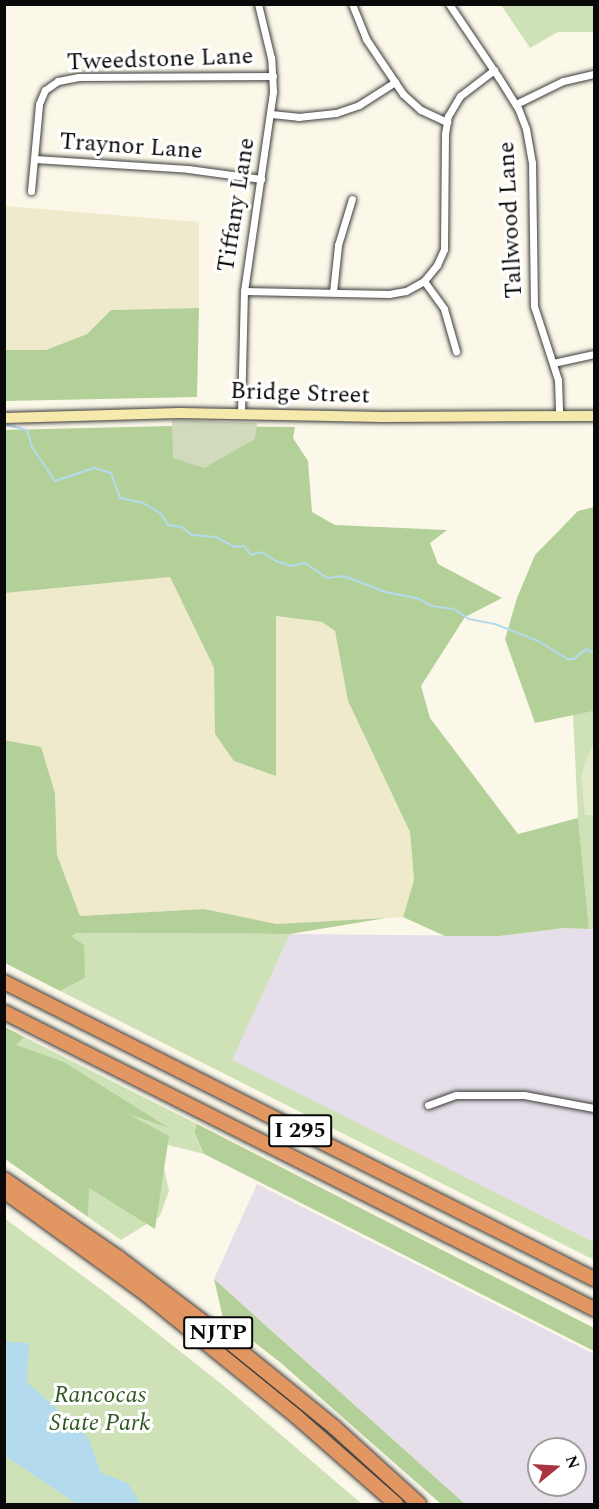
<!DOCTYPE html>
<html>
<head>
<meta charset="utf-8">
<style>
  body { margin:0 }
  #map { position:relative; width:599px; height:1509px; overflow:hidden; background:#fcf8e9; font-family:Spectral,serif }
  div>[style] { position:absolute }
  [style*='--x'] { left:calc(var(--x)*1px); top:calc(var(--y)*1px); width:calc(var(--w)*1px); rotate:calc(var(--a)*1deg) }
  .industrial>* { inset:0; background:#e6dee8 }
  .farmland>* { inset:0; background:#efeacc }
  .green>* { inset:0; background:#cfe2b7 }
  .forest>* { inset:0; background:#b4d099 }
  .cemetery>* { inset:0; background:#d2dabe }
  .pitch>* { inset:0; background:#e0eac8 }
  .water>* { inset:0; background:#b3daed }
  .stream>* { height:2px; margin:-1px; padding:0 1px; transform-origin:1px; border-radius:1px; background:#b3daed }
  .roads { filter:drop-shadow(0 0 2px #3c3c3c) drop-shadow(0 0 2px #3c3c3c) }
  .minor>* { height:7px; margin:-3.5px; padding:0 3.5px; transform-origin:3.5px; border-radius:3.5px; background:#fff }
  .secondary>* { height:10px; margin:-5px; padding:0 5px; transform-origin:5px; border-radius:5px; background:#f5e9ab }
  .motorway>* { height:14px; margin:-7px; padding:0 7px; transform-origin:7px; border-radius:7px; background:#e29661 }
  span { translate:-50% -50%; white-space:nowrap; text-align:center; line-height:1.15; -webkit-text-stroke:6px #fff; paint-order:stroke }
  .shield-label span { padding:2px 4px; background:#fff; border:2px solid; border-radius:4px; -webkit-text-stroke-width:0 }
  .shield-label { font-size:22px; color:#090909; font-weight:700 }
  .street-label { font-size:24px; color:#090909 }
  .park-label { font-size:24px; color:#305823; font-style:italic }
  .frame { position:absolute; inset:0; border:6px solid #090909; pointer-events:none }
  .north { position:absolute; left:527px; top:1437px; width:60px; height:60px; box-sizing:border-box; background:#fff; border:2px solid #9d9d9d; border-radius:50%; rotate:72deg; font-size:16px; font-weight:700; line-height:24px; text-align:center; color:#090909 }
  .north::after { content:''; display:block; margin:auto; width:21px; height:27px; background:#a7343e; clip-path:polygon(50% 0,100% 100%,50% 72%,0 100%) }
</style>
</head>
<body>
<div id="map">
  <div class="industrial">
    <i style="clip-path:polygon(564px 928px,594px 929px,594px 1242px,231px 1060px,290px 934px,499px 936px)"></i>
    <i style="clip-path:polygon(evenodd,257px 1184px,594px 1354px,594px 1504px,465px 1504px,214px 1279px,257px 1184px,539px 1449px,575px 1449px,575px 1485px,539px 1485px,539px 1449px)"></i>
  </div>
  <div class="farmland">
    <i style="clip-path:polygon(6px 206px,199px 222px,199px 308px,111px 310px,87px 334px,46px 350px,5px 350px)"></i>
    <i style="clip-path:polygon(170px 577px,214px 668px,216px 734px,276px 776px,276px 616px,322px 622px,335px 631px,348px 701px,410px 832px,414px 880px,403px 917px,276px 925px,204px 909px,80px 916px,57px 855px,55px 793px,41px 748px,5px 740px,5px 593px)"></i>
  </div>
  <div class="green">
    <i style="clip-path:polygon(501px 5px,594px 5px,594px 32px,558px 32px,530px 48px)"></i>
    <i style="clip-path:polygon(594px 711px,594px 929px,589px 929px,578px 818px,573px 715px)"></i>
    <i style="clip-path:polygon(77px 933px,290px 934px,232px 1060px,594px 1242px,594px 1260px,60px 991px,85px 978px,70px 936px)"></i>
    <i style="clip-path:polygon(24px 1037px,197px 1124px,194px 1133px,204px 1154px,144px 1139px,162px 1160px,169px 1191px,160px 1216px,121px 1240px,88px 1217px,89px 1123px,119px 1111px,165px 1126px,15px 1045px)"></i>
    <i style="clip-path:polygon(4px 1218px,110px 1296px,224px 1386px,362px 1504px,5px 1504px)"></i>
  </div>
  <div class="forest">
    <i style="clip-path:polygon(199px 308px,197px 397px,5px 401px,5px 350px,46px 350px,87px 334px,111px 310px)"></i>
    <i style="clip-path:polygon(170px 426px,295px 427px,293px 438px,308px 461px,312px 512px,335px 525px,447px 530px,430px 543px,438px 564px,502px 598px,465px 617px,421px 686px,430px 718px,518px 834px,578px 818px,589px 929px,564px 928px,499px 936px,445px 936px,403px 917px,414px 880px,410px 832px,348px 701px,335px 631px,322px 622px,276px 616px,276px 776px,234px 761px,215px 734px,214px 668px,170px 577px,5px 593px,4px 430px)"></i>
    <i style="clip-path:polygon(594px 507px,594px 711px,535px 723px,505px 639px,517px 598px,535px 555px,578px 511px)"></i>
    <i style="clip-path:polygon(4px 740px,41px 747px,55px 793px,57px 855px,80px 916px,204px 909px,276px 924px,386px 918px,290px 934px,77px 933px,71px 936px,84px 945px,85px 978px,60px 991px,5px 963px)"></i>
    <i style="clip-path:polygon(5px 1027px,24px 1037px,16px 1045px,64px 1062px,169px 1128px,128px 1114px,169px 1136px,155px 1229px,89px 1188px,88px 1217px,5px 1159px)"></i>
    <i style="clip-path:polygon(197px 1124px,594px 1328px,594px 1351px,204px 1154px,194px 1132px)"></i>
    <i style="clip-path:polygon(214px 1279px,311px 1366px,465px 1504px,441px 1504px,281px 1363px,223px 1318px)"></i>
  </div>
  <div class="cemetery">
    <i style="clip-path:polygon(172px 420px,257px 423px,255px 439px,204px 468px,173px 458px)"></i>
  </div>
  <div class="pitch">
    <i style="clip-path:polygon(594px 744px,594px 815px,585px 815px,581px 778px,586px 759px)"></i>
  </div>
  <div class="water">
    <i style="clip-path:polygon(4px 1337px,8px 1342px,29px 1343px,27px 1382px,88px 1437px,101px 1473px,128px 1483px,141px 1504px,77px 1504px,5px 1456px)"></i>
  </div>
  <div class="stream">
    <i style="--x:4;--y:424;--w:24;--a:15"></i>
    <i style="--x:27;--y:430;--w:18;--a:74"></i>
    <i style="--x:32;--y:447;--w:41;--a:55.9"></i>
    <i style="--x:55;--y:481;--w:41;--a:-18.4"></i>
    <i style="--x:94;--y:468;--w:18;--a:16"></i>
    <i style="--x:111;--y:473;--w:27;--a:70"></i>
    <i style="--x:120;--y:498;--w:24;--a:12"></i>
    <i style="--x:143;--y:503;--w:20;--a:30"></i>
    <i style="--x:160;--y:513;--w:14;--a:56"></i>
    <i style="--x:168;--y:525;--w:14;--a:8"></i>
    <i style="--x:182;--y:527;--w:13;--a:39"></i>
    <i style="--x:192;--y:535;--w:24;--a:5"></i>
    <i style="--x:216;--y:537;--w:21;--a:28"></i>
    <i style="--x:235;--y:547;--w:9;--a:-6"></i>
    <i style="--x:244;--y:546;--w:11;--a:52"></i>
    <i style="--x:251;--y:555;--w:11;--a:-15"></i>
    <i style="--x:262;--y:552;--w:17;--a:33"></i>
    <i style="--x:276;--y:561;--w:16;--a:18"></i>
    <i style="--x:291;--y:566;--w:14;--a:-12"></i>
    <i style="--x:305;--y:563;--w:27;--a:34"></i>
    <i style="--x:327;--y:578;--w:17;--a:-7"></i>
    <i style="--x:344;--y:576;--w:44;--a:21.3"></i>
    <i style="--x:385;--y:592;--w:33;--a:11"></i>
    <i style="--x:417;--y:598;--w:17;--a:28"></i>
    <i style="--x:432;--y:606;--w:22;--a:8"></i>
    <i style="--x:454;--y:609;--w:18;--a:34"></i>
    <i style="--x:469;--y:619;--w:26;--a:11"></i>
    <i style="--x:495;--y:624;--w:46;--a:21.6"></i>
    <i style="--x:538;--y:641;--w:35;--a:31"></i>
    <i style="--x:568;--y:659;--w:6;--a:0"></i>
    <i style="--x:574;--y:659;--w:16;--a:-40"></i>
    <i style="--x:586;--y:649;--w:9;--a:27"></i>
  </div>
  <div class="roads">
    <div class="minor">
      <i style="--x:352;--y:4;--w:38;--a:68"></i>
      <i style="--x:366;--y:39;--w:66;--a:56.1"></i>
      <i style="--x:403;--y:94;--w:24;--a:42"></i>
      <i style="--x:421;--y:110;--w:29;--a:25"></i>
      <i style="--x:449;--y:4;--w:89;--a:56"></i>
      <i style="--x:499;--y:78;--w:36;--a:58"></i>
      <i style="--x:518;--y:108;--w:22;--a:69"></i>
      <i style="--x:526;--y:129;--w:35;--a:80"></i>
      <i style="--x:532;--y:163;--w:143;--a:89.2"></i>
      <i style="--x:534;--y:306;--w:78;--a:72"></i>
      <i style="--x:558;--y:380;--w:36;--a:88"></i>
      <i style="--x:516;--y:104;--w:52;--a:-26.1"></i>
      <i style="--x:563;--y:81;--w:32;--a:-13"></i>
      <i style="--x:271;--y:114;--w:27;--a:6"></i>
      <i style="--x:298;--y:117;--w:38;--a:-6"></i>
      <i style="--x:336;--y:113;--w:24;--a:-19"></i>
      <i style="--x:359;--y:105;--w:43;--a:-32.6"></i>
      <i style="--x:35;--y:159;--w:153;--a:3.7"></i>
      <i style="--x:188;--y:169;--w:74;--a:7.8"></i>
      <i style="--x:31;--y:191;--w:87;--a:-84.7"></i>
      <i style="--x:39;--y:104;--w:15;--a:-67"></i>
      <i style="--x:45;--y:90;--w:16;--a:-35"></i>
      <i style="--x:58;--y:81;--w:21;--a:-11"></i>
      <i style="--x:79;--y:77;--w:194;--a:-0.3"></i>
      <i style="--x:424;--y:281;--w:34;--a:54"></i>
      <i style="--x:444;--y:309;--w:44;--a:74.1"></i>
      <i style="--x:244;--y:291;--w:145;--a:1.2"></i>
      <i style="--x:389;--y:294;--w:17;--a:-10"></i>
      <i style="--x:406;--y:291;--w:21;--a:-29"></i>
      <i style="--x:424;--y:281;--w:21;--a:-51"></i>
      <i style="--x:437;--y:265;--w:17;--a:-66"></i>
      <i style="--x:444;--y:249;--w:115;--a:-89.5"></i>
      <i style="--x:445;--y:134;--w:18;--a:-81"></i>
      <i style="--x:448;--y:116;--w:23;--a:-59"></i>
      <i style="--x:460;--y:96;--w:43;--a:-37.4"></i>
      <i style="--x:333;--y:292;--w:47;--a:-83.9"></i>
      <i style="--x:338;--y:245;--w:48;--a:-73.1"></i>
      <i style="--x:553;--y:363;--w:42;--a:-12.4"></i>
      <i style="--x:241;--y:413;--w:122;--a:-88.6"></i>
      <i style="--x:244;--y:291;--w:202;--a:-81.7"></i>
      <i style="--x:273;--y:91;--w:33;--a:-93"></i>
      <i style="--x:271;--y:58;--w:56;--a:-103.5"></i>
      <i style="--x:428;--y:1105;--w:30;--a:-20"></i>
      <i style="--x:456;--y:1095;--w:68;--a:0"></i>
      <i style="--x:524;--y:1095;--w:71;--a:10.5"></i>
    </div>
    <div class="secondary">
      <i style="--x:4;--y:418;--w:175;--a:-1.6"></i>
      <i style="--x:179;--y:413;--w:204;--a:1.1"></i>
      <i style="--x:383;--y:417;--w:211;--a:-0.3"></i>
    </div>
    <div class="motorway">
      <i style="--x:4;--y:982;--w:661;--a:26.72"></i>
      <i style="--x:4;--y:1012;--w:661;--a:26.72"></i>
      <i style="--x:4;--y:1179;--w:140;--a:34.5"></i>
      <i style="--x:119;--y:1258;--w:136;--a:37.2"></i>
      <i style="--x:227;--y:1340;--w:138;--a:39.1"></i>
      <i style="--x:334;--y:1427;--w:115;--a:42.2"></i>
      <i style="--x:4;--y:1191;--w:177;--a:36"></i>
      <i style="--x:147;--y:1295;--w:193;--a:39.1"></i>
      <i style="--x:297;--y:1417;--w:132;--a:41.3"></i>
    </div>
  </div>
  <div class="shield-label">
    <span style="left:300px;top:1131px">I 295</span>
    <span style="left:218px;top:1333px">NJTP</span>
  </div>
  <div class="street-label">
    <span style="left:160px;top:60px;rotate:-2deg">Tweedstone Lane</span>
    <span style="left:131px;top:147px;rotate:4deg">Traynor Lane</span>
    <span style="left:237px;top:205px;rotate:-81deg">Tiffany Lane</span>
    <span style="left:511px;top:220px;rotate:-93deg">Tallwood Lane</span>
    <span style="left:300px;top:394px;rotate:2deg">Bridge Street</span>
  </div>
  <div class="park-label">
    <span style="left:100px;top:1410px">Rancocas<br>State Park</span>
  </div>
  <div class="frame"></div>
  <div class="north">N</div>
</div>
</body>
</html>
